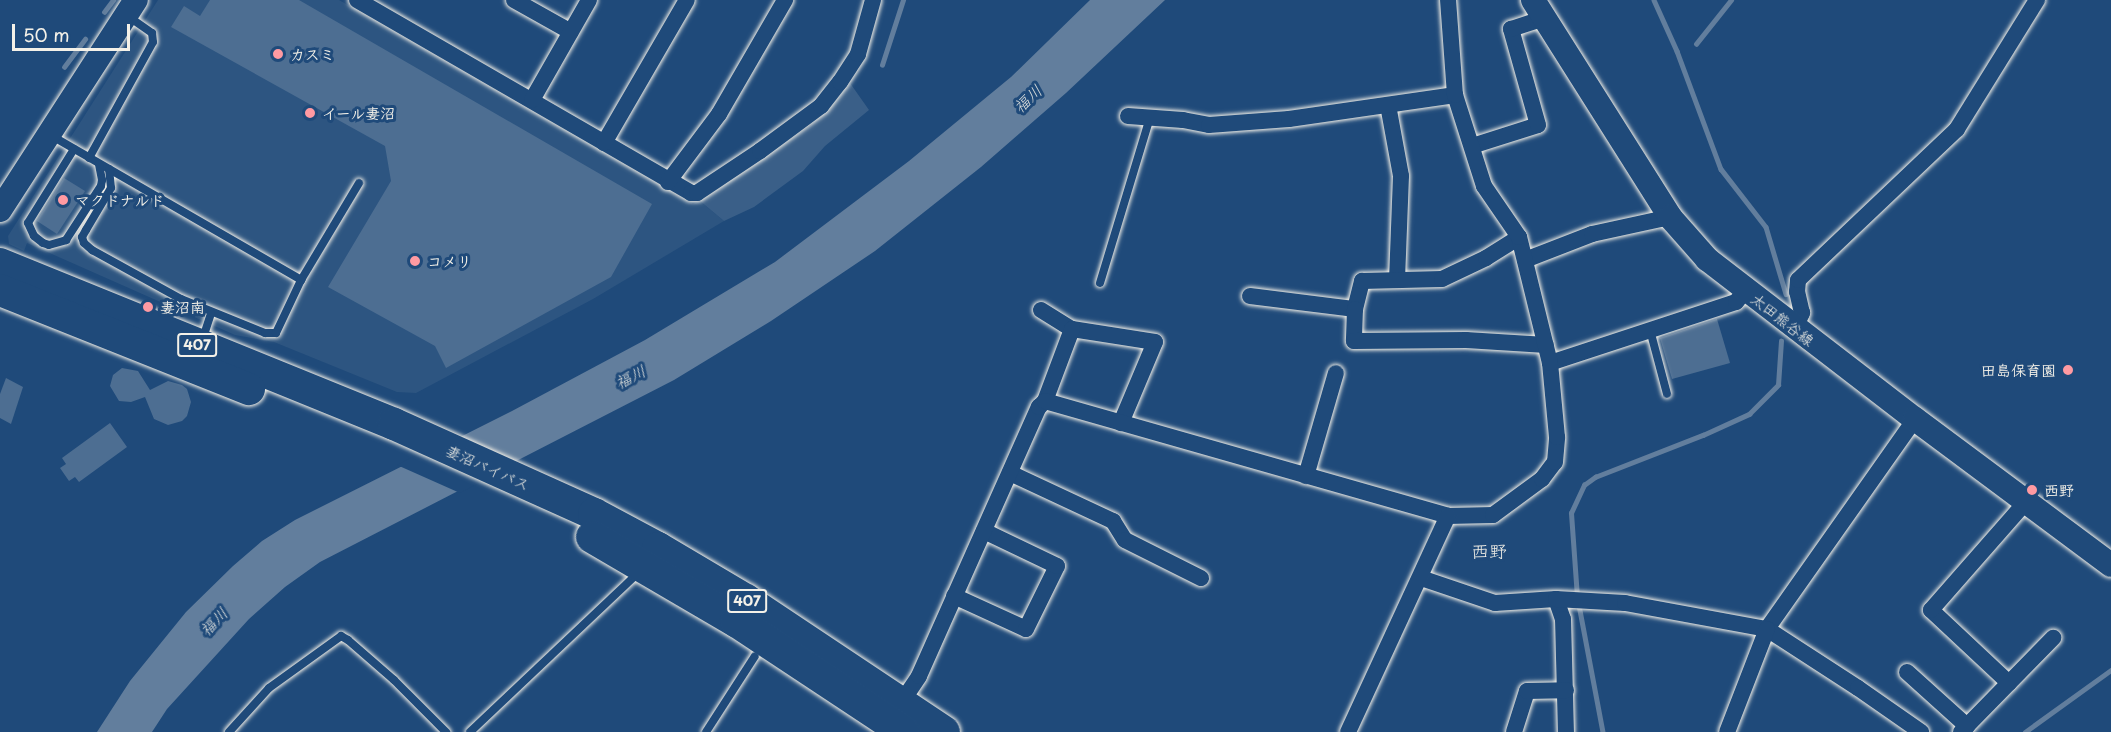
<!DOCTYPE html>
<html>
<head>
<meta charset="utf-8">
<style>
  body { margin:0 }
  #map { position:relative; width:2111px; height:732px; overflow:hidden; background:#1f4a7a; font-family:"Playpen Sans","Klee One",sans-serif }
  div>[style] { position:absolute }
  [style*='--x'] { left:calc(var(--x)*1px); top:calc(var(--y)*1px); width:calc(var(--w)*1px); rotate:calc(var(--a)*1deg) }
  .built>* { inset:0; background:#2d5581 }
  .green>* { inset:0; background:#3a5f88 }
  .water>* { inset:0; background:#627e9d }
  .pier>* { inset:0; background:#1f4a7a }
  .stream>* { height:4.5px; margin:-2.25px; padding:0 2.25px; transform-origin:2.25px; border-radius:2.25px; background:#627e9d }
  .building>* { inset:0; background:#4d6e92 }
  .roads { filter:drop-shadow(0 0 2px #f4f1e8) drop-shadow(0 0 2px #f4f1e8) }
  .lane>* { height:8px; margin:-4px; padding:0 4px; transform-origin:4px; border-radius:4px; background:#1f4a7a }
  .street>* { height:16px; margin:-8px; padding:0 8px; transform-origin:8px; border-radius:8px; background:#1f4a7a }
  .secondary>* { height:24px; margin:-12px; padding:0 12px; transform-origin:12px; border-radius:12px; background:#1f4a7a }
  .highway>* { height:32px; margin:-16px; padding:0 16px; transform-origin:16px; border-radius:16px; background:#1f4a7a }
  .dots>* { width:16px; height:16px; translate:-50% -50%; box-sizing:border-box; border:3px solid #1f4a7a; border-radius:50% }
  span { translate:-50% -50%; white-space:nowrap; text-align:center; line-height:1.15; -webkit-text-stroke:6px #1f4a7a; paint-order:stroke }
  .shield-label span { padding:2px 4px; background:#1f4a7a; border:2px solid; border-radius:4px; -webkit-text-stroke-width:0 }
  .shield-label { font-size:14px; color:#f4f1e8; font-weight:700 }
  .poi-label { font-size:15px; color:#f4f1e8; font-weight:700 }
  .left { translate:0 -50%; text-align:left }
  .right { translate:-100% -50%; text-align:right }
  .street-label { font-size:15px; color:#f4f1e8 }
  .water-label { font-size:16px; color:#dee0dd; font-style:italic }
  .quarter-label { font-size:18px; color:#f4f1e8 }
  .scale { position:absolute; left:12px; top:24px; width:118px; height:27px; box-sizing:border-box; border:3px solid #f4f1e8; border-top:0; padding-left:8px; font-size:18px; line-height:21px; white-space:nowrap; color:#f4f1e8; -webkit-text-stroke:4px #1f4a7a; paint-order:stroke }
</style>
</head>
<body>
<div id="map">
  <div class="built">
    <i style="clip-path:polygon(158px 0,339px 0,693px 204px,700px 201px,724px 221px,593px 299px,416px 393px,397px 392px,274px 342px,235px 335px,27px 243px,24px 251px,9px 244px,8px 236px)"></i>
  </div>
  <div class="green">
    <i style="clip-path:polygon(850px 83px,869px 110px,825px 146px,803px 171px,754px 207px,724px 221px,700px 201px,810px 126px,835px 102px)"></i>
  </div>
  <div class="water">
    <i style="clip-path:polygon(1090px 0,1165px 0,1066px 93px,981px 167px,875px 251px,771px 321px,674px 380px,320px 562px,285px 587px,249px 619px,167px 709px,152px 732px,97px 732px,130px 681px,186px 612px,233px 566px,262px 541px,295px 520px,512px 411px,645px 340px,775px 262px,909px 161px,1011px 77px)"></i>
  </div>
  <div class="pier">
    <i style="clip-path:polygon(454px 436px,516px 464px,460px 493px,397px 465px)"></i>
  </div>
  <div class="stream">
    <i style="--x:1654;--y:0;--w:56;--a:65.7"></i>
    <i style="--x:1677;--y:51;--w:126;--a:69.6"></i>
    <i style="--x:1721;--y:169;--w:73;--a:52.2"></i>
    <i style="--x:1766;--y:227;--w:70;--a:73.4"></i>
    <i style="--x:104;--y:12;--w:15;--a:-53"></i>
    <i style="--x:1696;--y:44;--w:56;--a:-51.5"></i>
    <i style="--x:882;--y:65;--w:68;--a:-72.1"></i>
    <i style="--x:64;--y:67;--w:35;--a:-53"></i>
    <i style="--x:1577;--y:597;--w:84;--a:-94.1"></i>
    <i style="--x:1571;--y:513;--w:31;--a:-65"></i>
    <i style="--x:1584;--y:485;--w:14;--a:-36"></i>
    <i style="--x:1595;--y:477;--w:116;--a:-21.3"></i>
    <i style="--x:1703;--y:435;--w:51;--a:-24.5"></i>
    <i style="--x:1749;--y:414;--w:41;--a:-45"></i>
    <i style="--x:1778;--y:385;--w:44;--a:-86.1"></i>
    <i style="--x:1579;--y:605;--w:129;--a:79.3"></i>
    <i style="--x:2025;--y:732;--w:106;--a:-35.8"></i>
  </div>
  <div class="building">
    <i style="clip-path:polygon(210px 0,299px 0,652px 204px,611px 277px,446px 368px,435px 346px,328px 287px,391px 181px,385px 146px,171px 27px,184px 6px,200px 16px)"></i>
    <i style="clip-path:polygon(64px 178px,85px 191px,57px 234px,37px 221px)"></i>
    <i style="clip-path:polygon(1717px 319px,1730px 363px,1672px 379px,1660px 338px)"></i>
    <i style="clip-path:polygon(122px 368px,138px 371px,150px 390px,168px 381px,182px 385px,187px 389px,191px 402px,187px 416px,182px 421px,168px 425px,154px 419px,145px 397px,131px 402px,119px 401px,110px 386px,113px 375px)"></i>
    <i style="clip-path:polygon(6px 378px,23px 387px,11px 424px,0 418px,0 394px)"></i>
    <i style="clip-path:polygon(110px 423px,127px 447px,79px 482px,75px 477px,69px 481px,60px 468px,66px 464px,62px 458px)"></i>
  </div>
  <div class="roads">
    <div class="lane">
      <i style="--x:52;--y:136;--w:288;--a:30"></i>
      <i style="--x:74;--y:149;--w:87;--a:121.9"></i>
      <i style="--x:28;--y:223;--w:14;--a:65"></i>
      <i style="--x:34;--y:236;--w:11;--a:38"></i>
      <i style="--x:43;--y:243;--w:6;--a:18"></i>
      <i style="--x:49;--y:245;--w:18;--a:-16"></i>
      <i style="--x:66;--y:240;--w:64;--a:-57.1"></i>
      <i style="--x:101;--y:186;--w:6;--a:-81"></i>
      <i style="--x:102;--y:180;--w:16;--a:-101"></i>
      <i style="--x:89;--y:158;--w:132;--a:-61.1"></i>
      <i style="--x:153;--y:42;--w:9;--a:-96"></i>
      <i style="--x:152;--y:33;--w:28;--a:-145"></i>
      <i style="--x:109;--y:169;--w:19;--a:84"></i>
      <i style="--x:111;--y:188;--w:49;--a:120.8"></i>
      <i style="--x:86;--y:230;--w:8;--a:120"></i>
      <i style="--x:82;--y:237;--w:6;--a:72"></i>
      <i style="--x:84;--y:243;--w:11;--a:41"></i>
      <i style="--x:92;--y:250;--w:102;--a:28.8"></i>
      <i style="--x:181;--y:299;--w:91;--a:22"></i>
      <i style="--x:265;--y:333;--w:11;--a:0"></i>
      <i style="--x:276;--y:333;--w:59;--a:-64.7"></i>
      <i style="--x:301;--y:280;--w:113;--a:-59.1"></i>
      <i style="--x:1100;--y:283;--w:173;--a:-73.2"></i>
      <i style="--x:1650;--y:330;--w:66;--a:75.1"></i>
      <i style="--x:202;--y:341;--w:29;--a:-72"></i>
      <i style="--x:229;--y:732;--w:59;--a:-47.7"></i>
      <i style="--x:269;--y:688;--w:89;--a:-35.8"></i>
      <i style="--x:341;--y:636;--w:8;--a:30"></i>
      <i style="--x:348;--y:640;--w:61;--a:41"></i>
      <i style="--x:394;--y:680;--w:74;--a:45"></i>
      <i style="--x:470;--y:732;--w:233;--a:-43.4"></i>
      <i style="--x:706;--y:732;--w:90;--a:-57.2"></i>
    </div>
    <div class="street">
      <i style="--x:357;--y:0;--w:386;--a:30"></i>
      <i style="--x:691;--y:193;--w:6;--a:0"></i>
      <i style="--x:697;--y:193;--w:76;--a:-33.7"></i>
      <i style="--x:760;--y:151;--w:76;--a:-36.4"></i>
      <i style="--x:821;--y:106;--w:31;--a:-52"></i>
      <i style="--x:840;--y:82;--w:33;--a:-57"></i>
      <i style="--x:858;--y:54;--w:56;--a:-74.5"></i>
      <i style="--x:514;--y:0;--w:65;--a:29.3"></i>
      <i style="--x:532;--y:100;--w:115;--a:-60.3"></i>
      <i style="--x:1388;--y:105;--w:72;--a:79.6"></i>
      <i style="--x:1401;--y:176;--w:104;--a:92.2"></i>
      <i style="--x:1128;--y:116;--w:55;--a:4.2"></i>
      <i style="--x:1183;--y:120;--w:26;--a:11"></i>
      <i style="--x:1209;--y:125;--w:80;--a:-4.3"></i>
      <i style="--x:1289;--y:119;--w:168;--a:-8.2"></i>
      <i style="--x:604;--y:143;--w:165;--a:-59.9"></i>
      <i style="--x:1472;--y:146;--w:69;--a:-17.7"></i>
      <i style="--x:1538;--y:125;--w:100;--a:-105.7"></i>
      <i style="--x:1511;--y:29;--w:35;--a:-18"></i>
      <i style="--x:668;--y:182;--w:85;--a:-53.1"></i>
      <i style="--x:719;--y:114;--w:132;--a:-59.9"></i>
      <i style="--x:1525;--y:260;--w:72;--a:-21.2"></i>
      <i style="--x:1592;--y:234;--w:80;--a:-12.3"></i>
      <i style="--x:1250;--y:296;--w:106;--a:7.1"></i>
      <i style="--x:1355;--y:309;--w:29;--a:-76"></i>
      <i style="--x:1362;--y:281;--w:80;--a:-1.4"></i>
      <i style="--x:1442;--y:279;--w:49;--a:-25.5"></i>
      <i style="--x:1486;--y:258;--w:39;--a:-32"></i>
      <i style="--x:1355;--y:309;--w:32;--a:92"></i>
      <i style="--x:1354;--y:341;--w:112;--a:-0.5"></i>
      <i style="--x:1466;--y:340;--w:80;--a:3.6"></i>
      <i style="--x:1041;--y:310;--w:36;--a:32"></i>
      <i style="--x:1072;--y:329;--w:84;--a:8.9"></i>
      <i style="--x:1155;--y:342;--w:88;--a:112.8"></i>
      <i style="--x:1795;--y:328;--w:17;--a:-65"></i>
      <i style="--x:1802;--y:313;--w:22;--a:-103"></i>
      <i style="--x:1797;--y:292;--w:12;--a:-85"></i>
      <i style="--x:1798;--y:280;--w:219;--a:-43.5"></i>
      <i style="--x:1957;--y:129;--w:152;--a:-58.2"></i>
      <i style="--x:1550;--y:363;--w:196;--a:-18.2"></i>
      <i style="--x:1736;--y:302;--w:16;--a:-50"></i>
      <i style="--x:1045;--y:401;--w:77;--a:-69.4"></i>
      <i style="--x:1915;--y:419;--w:257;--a:125.2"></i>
      <i style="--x:1767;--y:629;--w:108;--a:33"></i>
      <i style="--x:1858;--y:688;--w:77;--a:34.9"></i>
      <i style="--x:1010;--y:473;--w:114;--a:25"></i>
      <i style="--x:1113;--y:521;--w:22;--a:58"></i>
      <i style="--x:1125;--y:540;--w:85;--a:26.6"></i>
      <i style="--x:1306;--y:476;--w:107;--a:-73.8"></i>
      <i style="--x:1421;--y:578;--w:78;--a:18.7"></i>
      <i style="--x:1495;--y:603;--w:61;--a:-3.8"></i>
      <i style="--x:1556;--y:599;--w:21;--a:71"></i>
      <i style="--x:1563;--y:619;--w:113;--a:88.5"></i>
      <i style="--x:954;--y:596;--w:79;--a:24.6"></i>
      <i style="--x:1026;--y:629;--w:70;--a:-63.8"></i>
      <i style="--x:1057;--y:566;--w:81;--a:-154.4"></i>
      <i style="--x:1556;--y:599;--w:69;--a:3.3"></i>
      <i style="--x:1625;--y:603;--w:144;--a:10.4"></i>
      <i style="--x:1767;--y:629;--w:110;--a:111.2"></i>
      <i style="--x:1907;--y:672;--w:81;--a:42"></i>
      <i style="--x:2009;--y:683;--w:107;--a:-136.9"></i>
      <i style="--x:1931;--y:610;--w:144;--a:-48.7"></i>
      <i style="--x:901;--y:703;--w:32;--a:-56"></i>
      <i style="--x:919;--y:676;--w:295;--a:-66"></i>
      <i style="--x:1039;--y:407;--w:8;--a:-45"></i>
      <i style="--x:1045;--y:401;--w:419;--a:15.9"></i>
      <i style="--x:1448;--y:516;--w:45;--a:-1.3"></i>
      <i style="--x:1493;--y:515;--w:61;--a:-36.3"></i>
      <i style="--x:1542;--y:479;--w:21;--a:-53"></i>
      <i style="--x:1555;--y:462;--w:25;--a:-85"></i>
      <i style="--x:1557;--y:437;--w:74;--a:-95.4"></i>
      <i style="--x:1550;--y:363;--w:130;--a:-103.8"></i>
      <i style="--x:1519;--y:237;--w:62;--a:-124.5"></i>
      <i style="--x:1484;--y:186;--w:96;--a:-107.7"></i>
      <i style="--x:1455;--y:95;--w:95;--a:-94.2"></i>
      <i style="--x:1348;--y:732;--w:238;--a:-65.2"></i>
      <i style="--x:1514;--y:732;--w:43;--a:-72.4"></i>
      <i style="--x:1527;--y:691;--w:39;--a:-1"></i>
      <i style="--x:1961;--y:732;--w:132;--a:-45.6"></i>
    </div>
    <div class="secondary">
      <i style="--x:1533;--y:0;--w:257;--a:57.7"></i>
      <i style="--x:1670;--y:217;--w:56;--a:48.6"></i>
      <i style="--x:1707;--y:259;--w:262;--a:37.6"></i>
      <i style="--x:1915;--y:419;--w:244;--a:36.7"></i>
      <i style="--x:0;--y:210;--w:250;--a:-57.1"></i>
    </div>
    <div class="highway">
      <i style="--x:0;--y:264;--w:425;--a:22.1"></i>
      <i style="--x:394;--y:424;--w:219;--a:24.2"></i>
      <i style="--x:594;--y:514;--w:72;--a:28"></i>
      <i style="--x:658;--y:548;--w:102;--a:30.6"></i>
      <i style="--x:746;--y:600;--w:238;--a:33.7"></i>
      <i style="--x:0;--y:290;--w:268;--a:21.7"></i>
      <i style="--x:592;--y:537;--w:167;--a:30.3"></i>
      <i style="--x:736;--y:621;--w:201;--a:33.5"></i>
    </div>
  </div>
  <div class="dots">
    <i style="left:278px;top:54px;background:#ff9aa2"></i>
    <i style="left:310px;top:113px;background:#ff9aa2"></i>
    <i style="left:63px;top:200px;background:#ff9aa2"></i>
    <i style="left:415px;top:261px;background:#ff9aa2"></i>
    <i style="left:148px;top:307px;background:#ff9aa2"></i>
    <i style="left:2068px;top:370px;background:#ff9aa2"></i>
    <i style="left:2032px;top:490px;background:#ff9aa2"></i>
  </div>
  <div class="shield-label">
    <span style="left:197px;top:345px">407</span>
    <span style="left:747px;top:601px">407</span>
  </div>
  <div class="poi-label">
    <span class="left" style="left:290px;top:54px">カスミ</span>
    <span class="left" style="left:322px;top:113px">イール妻沼</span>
    <span class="left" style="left:75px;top:200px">マクドナルド</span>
    <span class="left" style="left:427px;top:261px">コメリ</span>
    <span class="left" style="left:160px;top:307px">妻沼南</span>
    <span class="right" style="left:2056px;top:370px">田島保育園</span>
    <span class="left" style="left:2044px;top:490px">西野</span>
  </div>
  <div class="street-label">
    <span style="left:1783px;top:319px;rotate:38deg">太田熊谷線</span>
    <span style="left:488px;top:467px;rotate:24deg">妻沼バイパス</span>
  </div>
  <div class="water-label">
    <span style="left:1027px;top:98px;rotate:-43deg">福川</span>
    <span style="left:630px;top:376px;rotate:-27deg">福川</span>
    <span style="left:213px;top:621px;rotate:-46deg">福川</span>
  </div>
  <div class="quarter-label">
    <span style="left:1489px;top:551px">西野</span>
  </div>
  <div class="scale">50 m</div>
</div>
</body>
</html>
